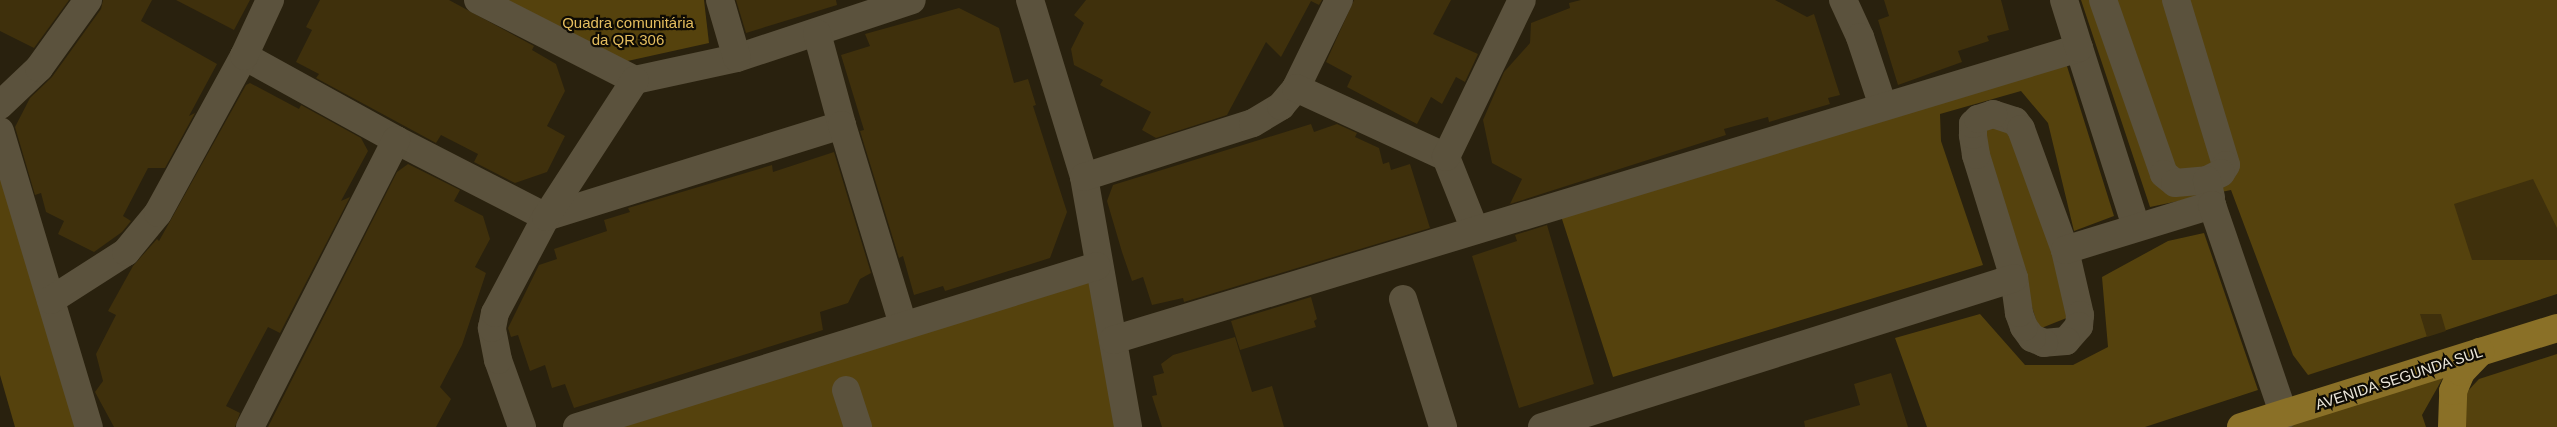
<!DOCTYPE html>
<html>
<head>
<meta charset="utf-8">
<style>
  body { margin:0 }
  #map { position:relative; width:2557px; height:427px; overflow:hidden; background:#29210e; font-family:Helvetica,sans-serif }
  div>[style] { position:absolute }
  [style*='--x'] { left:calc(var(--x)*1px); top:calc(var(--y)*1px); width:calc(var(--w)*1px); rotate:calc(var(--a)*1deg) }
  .green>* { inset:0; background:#55420d }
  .building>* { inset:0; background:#3f300c }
  .minor>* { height:28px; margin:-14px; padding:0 14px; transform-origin:14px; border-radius:14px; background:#5b523d }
  .major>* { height:28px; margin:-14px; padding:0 14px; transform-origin:14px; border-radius:14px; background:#8a7027 }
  span { translate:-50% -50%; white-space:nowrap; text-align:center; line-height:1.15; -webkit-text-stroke:4.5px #0e0b04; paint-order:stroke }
  .park-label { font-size:15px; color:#e5be5f }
  .street-label { font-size:15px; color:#eae5d9 }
</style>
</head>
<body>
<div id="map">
  <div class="green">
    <i style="clip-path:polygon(507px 0,704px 0,709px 43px,623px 62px)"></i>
    <i style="clip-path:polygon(2081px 0,2557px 0,2557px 294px,2308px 375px,2293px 355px,2231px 190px,2150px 207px)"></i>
    <i style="clip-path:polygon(2066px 63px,2114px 216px,2074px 231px,2048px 123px,2021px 91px,1940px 114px,1941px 141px,1983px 265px,1613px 377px,1561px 216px)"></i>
    <i style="clip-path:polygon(2023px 115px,2074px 315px,2039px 329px,1976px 133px)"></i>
    <i style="clip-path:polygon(0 131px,98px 427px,15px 427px,0 375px)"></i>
    <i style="clip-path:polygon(2204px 233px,2258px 390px,2145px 427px,1927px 427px,1895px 338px,1980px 314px,2025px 365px,2073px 365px,2108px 347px,2102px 277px,2168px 241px)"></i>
    <i style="clip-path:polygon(1097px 266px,1128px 427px,577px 427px)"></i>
    <i style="clip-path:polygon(2557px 354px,2557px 427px,2462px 427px,2465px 394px,2479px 379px)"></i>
    <i style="clip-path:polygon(2444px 376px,2422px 415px,2426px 427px,2284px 427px)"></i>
  </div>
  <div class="building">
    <i style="clip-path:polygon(0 0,69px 0,34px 48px,0 31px)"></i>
    <i style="clip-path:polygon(103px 0,152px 0,141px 21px,217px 64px,189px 116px,195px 113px,165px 168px,148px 168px,123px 216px,131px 221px,122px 232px,94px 252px,58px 234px,64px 221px,46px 212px,41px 193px,35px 195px,15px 127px,30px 98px,52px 77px,101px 9px)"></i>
    <i style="clip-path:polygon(176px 0,250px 0,234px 30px)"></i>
    <i style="clip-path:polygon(320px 0,449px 0,534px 46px,532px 50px,556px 64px,565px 91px,547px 126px,565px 136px,547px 172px,515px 183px,474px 162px,478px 154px,441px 135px,436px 143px,316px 78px,319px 74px,296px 62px,312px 30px,306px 27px)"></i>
    <i style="clip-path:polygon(736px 0,836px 0,837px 5px,746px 33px)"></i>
    <i style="clip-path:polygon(1086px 0,1322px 0,1319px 5px,1311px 1px,1281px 57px,1266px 42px,1227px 115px,1156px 138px,1142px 130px,1151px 112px,1100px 85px,1103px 80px,1074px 65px,1071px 49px,1084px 23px,1074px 15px)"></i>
    <i style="clip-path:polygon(1354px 0,1451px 0,1433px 34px,1478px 54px,1465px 82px,1456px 77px,1442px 104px,1431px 97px,1417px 124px,1347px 87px,1352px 76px,1326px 62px)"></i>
    <i style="clip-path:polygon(1581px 0,1775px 0,1807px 17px,1814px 14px,1840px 95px,1828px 98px,1830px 104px,1769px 122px,1768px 117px,1724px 129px,1726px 135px,1510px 204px,1522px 179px,1492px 163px,1483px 120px,1504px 72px,1530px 43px,1531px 23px,1570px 8px,1569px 3px)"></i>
    <i style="clip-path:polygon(1884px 0,2001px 0,2009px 30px,1987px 36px,1989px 41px,1958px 51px,1962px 62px,1898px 85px,1878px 20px,1889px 16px)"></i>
    <i style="clip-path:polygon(959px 8px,999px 28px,1014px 83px,1028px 79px,1036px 105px,1033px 106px,1067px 212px,1050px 258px,945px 291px,943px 286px,914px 295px,903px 256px,899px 258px,860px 131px,864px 130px,841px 55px,870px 46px,865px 34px)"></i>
    <i style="clip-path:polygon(250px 83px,299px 109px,301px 105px,361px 138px,368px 151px,341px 201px,350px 197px,280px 333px,268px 327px,226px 406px,240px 413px,235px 427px,114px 427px,95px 392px,103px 381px,96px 354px,116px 315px,108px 311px,133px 266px,157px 239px,159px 241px,246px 85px)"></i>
    <i style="clip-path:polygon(1311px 124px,1314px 132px,1337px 124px,1357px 133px,1355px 137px,1379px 148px,1383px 164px,1389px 162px,1391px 170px,1410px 164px,1430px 228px,1184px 302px,1183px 298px,1152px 305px,1143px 277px,1132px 281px,1122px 252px,1107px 201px,1113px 185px)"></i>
    <i style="clip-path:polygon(834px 152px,871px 273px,860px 279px,848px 303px,820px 312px,823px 330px,574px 408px,565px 384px,552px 388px,545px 365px,530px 371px,518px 335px,511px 337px,508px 328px,539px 265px,557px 259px,554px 249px,607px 231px,604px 220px,630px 212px,628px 208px,772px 165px,773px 172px)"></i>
    <i style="clip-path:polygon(408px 164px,460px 190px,454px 201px,483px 216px,490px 239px,475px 267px,486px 273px,462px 345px,440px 387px,451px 399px,436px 427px,268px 427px,397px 172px)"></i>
    <i style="clip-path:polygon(2533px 179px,2557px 228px,2557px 260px,2472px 260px,2454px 204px)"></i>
    <i style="clip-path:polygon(1547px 225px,1594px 384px,1519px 408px,1472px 256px,1517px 241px,1515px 235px)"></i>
    <i style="clip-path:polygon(1311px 297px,1317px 319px,1314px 321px,1316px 327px,1240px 350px,1231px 321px)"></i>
    <i style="clip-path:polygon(2420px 314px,2441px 314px,2446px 331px,2427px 337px)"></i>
    <i style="clip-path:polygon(1235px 337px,1252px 392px,1272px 386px,1284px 427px,1162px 427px,1152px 396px,1157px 395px,1153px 376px,1164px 373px,1161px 364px,1173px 355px)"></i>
    <i style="clip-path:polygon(1891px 373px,1908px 427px,1805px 427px,1804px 421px,1860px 405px,1854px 384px)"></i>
  </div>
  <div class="minor">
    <i style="--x:478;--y:0;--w:176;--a:27"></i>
    <i style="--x:635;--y:80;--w:104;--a:-12.2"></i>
    <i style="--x:737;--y:58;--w:184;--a:-18.3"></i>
    <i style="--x:720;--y:0;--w:60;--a:73.7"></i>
    <i style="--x:1030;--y:0;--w:185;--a:73"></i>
    <i style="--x:1084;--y:177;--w:254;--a:80"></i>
    <i style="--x:1843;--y:0;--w:41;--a:65.3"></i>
    <i style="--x:1860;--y:37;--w:73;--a:71.6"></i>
    <i style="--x:2103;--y:0;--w:184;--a:70.7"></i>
    <i style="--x:2164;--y:174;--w:14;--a:39"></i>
    <i style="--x:2175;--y:183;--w:32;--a:-5"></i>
    <i style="--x:2176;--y:0;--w:172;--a:73.1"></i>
    <i style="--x:2226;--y:165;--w:9;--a:122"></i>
    <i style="--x:2221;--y:173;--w:16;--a:153"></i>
    <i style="--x:2207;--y:180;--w:18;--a:77"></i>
    <i style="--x:2079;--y:48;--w:188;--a:72.3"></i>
    <i style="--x:244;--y:56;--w:174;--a:28.9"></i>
    <i style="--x:396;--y:140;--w:169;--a:27.2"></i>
    <i style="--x:546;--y:217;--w:310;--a:-17.3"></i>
    <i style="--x:842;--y:125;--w:95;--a:-105.2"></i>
    <i style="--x:1296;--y:88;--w:98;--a:-64"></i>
    <i style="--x:0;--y:105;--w:54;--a:-43.5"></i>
    <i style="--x:39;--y:68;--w:84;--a:-54.2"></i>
    <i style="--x:1993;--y:114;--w:23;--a:18"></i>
    <i style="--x:2015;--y:121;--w:10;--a:53"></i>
    <i style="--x:2021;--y:129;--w:129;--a:70"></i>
    <i style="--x:2065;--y:250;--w:67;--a:77"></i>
    <i style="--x:2080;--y:315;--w:11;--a:95"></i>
    <i style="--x:2079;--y:326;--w:20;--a:131"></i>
    <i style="--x:2066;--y:341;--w:22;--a:175"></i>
    <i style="--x:2044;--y:343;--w:13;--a:-157"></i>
    <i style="--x:2032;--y:338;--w:14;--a:-126"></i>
    <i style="--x:2024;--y:327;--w:15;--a:-110"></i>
    <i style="--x:2019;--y:313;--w:35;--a:-98"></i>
    <i style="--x:2014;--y:278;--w:129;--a:-107.2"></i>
    <i style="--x:1976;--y:155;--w:20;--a:-99"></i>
    <i style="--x:1973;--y:135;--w:11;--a:-90"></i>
    <i style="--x:1973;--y:124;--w:7;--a:-45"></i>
    <i style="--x:1978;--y:119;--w:16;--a:-18"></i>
    <i style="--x:842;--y:125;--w:208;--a:73"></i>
    <i style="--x:0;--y:131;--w:309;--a:73.3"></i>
    <i style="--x:1084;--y:177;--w:177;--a:-17.7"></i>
    <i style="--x:1253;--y:123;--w:33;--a:-31"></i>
    <i style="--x:1281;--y:106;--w:23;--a:-50"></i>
    <i style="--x:1296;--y:88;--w:165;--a:24.7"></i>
    <i style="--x:1475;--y:230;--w:79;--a:-111.7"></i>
    <i style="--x:1446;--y:157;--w:174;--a:-64.2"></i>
    <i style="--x:2065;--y:250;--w:154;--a:-17"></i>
    <i style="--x:2212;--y:205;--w:222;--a:71.1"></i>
    <i style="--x:1403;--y:299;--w:134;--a:72.6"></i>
    <i style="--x:51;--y:300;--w:89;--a:-32.6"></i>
    <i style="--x:126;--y:252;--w:50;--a:-50.6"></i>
    <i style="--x:158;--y:213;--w:179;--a:-61.3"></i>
    <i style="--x:244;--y:56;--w:62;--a:-65.1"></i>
    <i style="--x:1113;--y:340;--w:1009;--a:-16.82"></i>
    <i style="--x:2079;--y:48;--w:50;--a:-107.4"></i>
    <i style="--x:846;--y:390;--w:39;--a:72"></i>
    <i style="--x:250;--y:427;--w:322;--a:-63"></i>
    <i style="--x:522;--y:427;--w:71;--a:-109.7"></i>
    <i style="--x:498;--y:360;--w:33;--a:-101"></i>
    <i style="--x:492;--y:328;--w:15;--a:-79"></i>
    <i style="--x:495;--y:313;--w:109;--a:-62"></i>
    <i style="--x:546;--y:217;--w:163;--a:-57"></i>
    <i style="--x:577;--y:427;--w:544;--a:-17.2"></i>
    <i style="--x:1542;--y:427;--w:495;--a:-17.5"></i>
  </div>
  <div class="major">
    <i style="--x:2241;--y:427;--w:331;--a:-17.4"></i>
    <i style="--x:2452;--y:427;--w:36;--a:-88"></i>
    <i style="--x:2453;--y:391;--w:21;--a:-67"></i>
    <i style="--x:2461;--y:372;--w:28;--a:-46"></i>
  </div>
  <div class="park-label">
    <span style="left:628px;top:31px">Quadra comunitária<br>da QR 306</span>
  </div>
  <div class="street-label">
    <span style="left:2399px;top:378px;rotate:-18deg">AVENIDA SEGUNDA SUL</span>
  </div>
</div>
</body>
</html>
